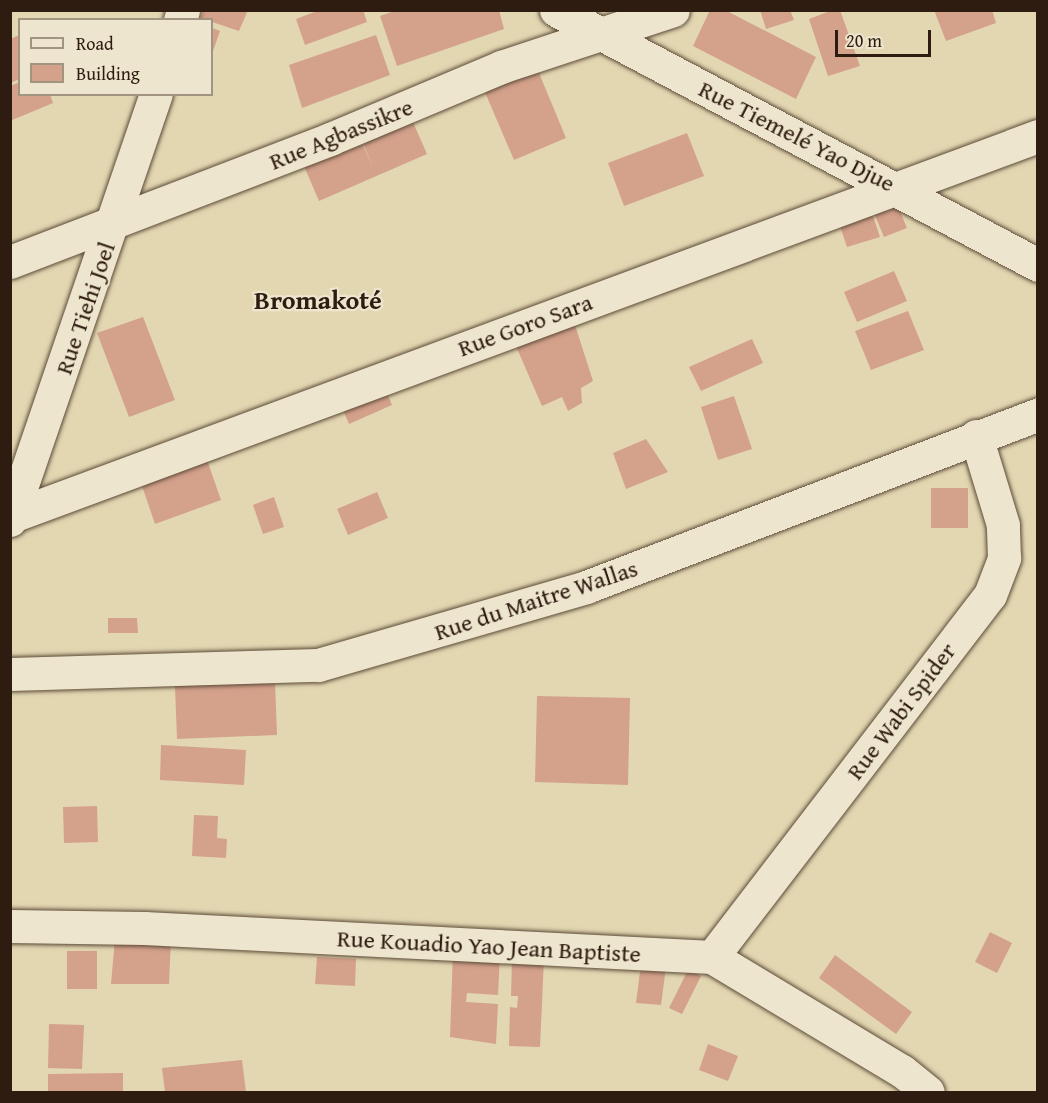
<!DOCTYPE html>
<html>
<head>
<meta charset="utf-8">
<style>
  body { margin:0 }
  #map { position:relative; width:1048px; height:1103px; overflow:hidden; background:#e3d7b2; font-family:"Gentium Book Plus",serif }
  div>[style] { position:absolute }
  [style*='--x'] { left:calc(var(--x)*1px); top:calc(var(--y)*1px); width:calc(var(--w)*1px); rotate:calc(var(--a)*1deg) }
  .building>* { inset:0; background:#d4a18b }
  .roads { filter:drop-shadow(0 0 2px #5c4b38) drop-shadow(0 0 2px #5c4b38) }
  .minor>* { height:33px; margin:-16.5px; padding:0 16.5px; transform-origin:16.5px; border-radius:16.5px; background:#ede5cd }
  span { translate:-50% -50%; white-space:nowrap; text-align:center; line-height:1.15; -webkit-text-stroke:4.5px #ede5cd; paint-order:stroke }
  .street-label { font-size:24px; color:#2f1c10 }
  .neighbourhood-label { font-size:26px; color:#2f1c10; font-weight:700 }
  .frame { position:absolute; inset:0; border:12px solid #2f1c10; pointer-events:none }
  .legend { position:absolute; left:18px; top:18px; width:195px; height:78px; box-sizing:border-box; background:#ede5cd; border:2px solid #a19581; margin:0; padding:8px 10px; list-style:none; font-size:18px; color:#2f1c10 }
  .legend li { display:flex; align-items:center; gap:12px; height:30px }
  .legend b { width:30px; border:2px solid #a19581 }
  .scale { position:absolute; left:835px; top:30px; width:96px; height:27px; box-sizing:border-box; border:3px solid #2f1c10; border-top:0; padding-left:8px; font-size:18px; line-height:21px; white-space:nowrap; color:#2f1c10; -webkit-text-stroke:4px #ede5cd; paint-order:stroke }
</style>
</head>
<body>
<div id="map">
  <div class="building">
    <i style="clip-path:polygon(204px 10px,248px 10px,239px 31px,200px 18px)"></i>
    <i style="clip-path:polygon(320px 10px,363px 10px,367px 22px,305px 45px,296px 19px)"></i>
    <i style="clip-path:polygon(397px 10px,499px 10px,504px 29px,397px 66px,380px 16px)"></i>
    <i style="clip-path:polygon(710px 10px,725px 10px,816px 57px,796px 99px,693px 46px)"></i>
    <i style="clip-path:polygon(760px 10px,790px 10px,794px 20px,766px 29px)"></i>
    <i style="clip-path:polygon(833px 10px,840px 10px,860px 66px,828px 76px,809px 19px)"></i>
    <i style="clip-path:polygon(934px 10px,992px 10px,996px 23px,946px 41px)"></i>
    <i style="clip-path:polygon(212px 28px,220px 31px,212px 54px)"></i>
    <i style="clip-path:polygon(20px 35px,20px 79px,10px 83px,10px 39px)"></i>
    <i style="clip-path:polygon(376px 35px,390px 75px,302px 108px,289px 65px)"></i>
    <i style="clip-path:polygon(534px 61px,566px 138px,514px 160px,481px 83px)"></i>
    <i style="clip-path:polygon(20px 82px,20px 94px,50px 94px,53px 103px,10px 121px,10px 86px)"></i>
    <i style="clip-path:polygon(412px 120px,427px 154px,319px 201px,304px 166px,361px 141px,373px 167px,362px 141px)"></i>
    <i style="clip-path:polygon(687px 133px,704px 176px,624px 206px,608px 163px)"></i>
    <i style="clip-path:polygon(897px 204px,907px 228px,884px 237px,874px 213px)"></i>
    <i style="clip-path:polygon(871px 210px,880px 237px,847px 247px,838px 220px)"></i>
    <i style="clip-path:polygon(894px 271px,907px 301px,857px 322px,844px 292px)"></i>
    <i style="clip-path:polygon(908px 311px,924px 350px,871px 370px,855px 331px)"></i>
    <i style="clip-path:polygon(143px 317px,175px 400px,129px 417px,97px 333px)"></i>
    <i style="clip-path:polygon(574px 322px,593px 381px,581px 388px,582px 403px,568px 411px,562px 397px,542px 406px,515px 344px)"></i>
    <i style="clip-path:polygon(752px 339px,763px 363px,701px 391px,689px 367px)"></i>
    <i style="clip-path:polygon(384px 386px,392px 405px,349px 424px,341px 405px)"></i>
    <i style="clip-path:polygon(734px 396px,752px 449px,718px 460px,701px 407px)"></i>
    <i style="clip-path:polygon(646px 439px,668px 472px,626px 489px,613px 453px)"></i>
    <i style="clip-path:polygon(206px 457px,221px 500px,155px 524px,140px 480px)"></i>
    <i style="clip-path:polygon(931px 488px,968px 488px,968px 528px,931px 528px)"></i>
    <i style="clip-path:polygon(377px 492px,388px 518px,348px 535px,337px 509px)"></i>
    <i style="clip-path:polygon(274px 497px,284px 527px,263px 534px,253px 505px)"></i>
    <i style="clip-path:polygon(108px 618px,137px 618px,138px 633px,108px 633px)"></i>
    <i style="clip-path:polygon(275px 682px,277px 735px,177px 739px,175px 686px)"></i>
    <i style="clip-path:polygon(537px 696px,630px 698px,628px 785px,535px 782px)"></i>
    <i style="clip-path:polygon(161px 745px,246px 750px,244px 785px,160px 780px)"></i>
    <i style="clip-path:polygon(97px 806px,98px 842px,64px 843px,63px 807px)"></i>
    <i style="clip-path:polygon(194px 815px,218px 816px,217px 838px,227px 839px,226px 858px,192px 856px)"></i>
    <i style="clip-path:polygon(990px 932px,1012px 943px,997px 973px,975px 962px)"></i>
    <i style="clip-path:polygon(171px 938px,169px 984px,111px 984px,115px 939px)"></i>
    <i style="clip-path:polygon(453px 950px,500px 955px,498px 995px,467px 993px,466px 1002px,498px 1004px,496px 1044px,450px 1037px)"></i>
    <i style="clip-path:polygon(67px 951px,97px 951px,97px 989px,67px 989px)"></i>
    <i style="clip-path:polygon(835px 955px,912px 1012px,896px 1034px,819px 978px)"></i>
    <i style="clip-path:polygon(317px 957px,356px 959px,355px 986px,315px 984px)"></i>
    <i style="clip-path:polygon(512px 957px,544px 959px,540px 1047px,509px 1046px,510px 1007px,517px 1008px,518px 996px,511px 996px)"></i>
    <i style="clip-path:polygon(641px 964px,666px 967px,661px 1005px,636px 1003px)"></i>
    <i style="clip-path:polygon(688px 970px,701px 976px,682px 1014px,669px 1008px)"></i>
    <i style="clip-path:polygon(49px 1024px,84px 1025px,82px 1069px,48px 1068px)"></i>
    <i style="clip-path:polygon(708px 1044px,738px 1056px,728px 1081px,699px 1070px)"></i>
    <i style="clip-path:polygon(242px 1060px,246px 1092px,165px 1092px,162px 1068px)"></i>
    <i style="clip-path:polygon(123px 1073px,123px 1092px,48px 1092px,48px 1074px)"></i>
  </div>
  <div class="roads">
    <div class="minor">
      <i style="--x:556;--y:10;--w:545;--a:27.88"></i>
      <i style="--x:180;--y:20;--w:10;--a:-73"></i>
      <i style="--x:10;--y:262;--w:343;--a:-21"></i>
      <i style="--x:330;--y:139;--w:186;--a:-22.8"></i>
      <i style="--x:501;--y:67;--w:181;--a:-18.3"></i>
      <i style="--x:12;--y:516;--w:1094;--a:-20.32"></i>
      <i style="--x:10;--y:520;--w:450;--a:-71.1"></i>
      <i style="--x:10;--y:674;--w:308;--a:-1.7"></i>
      <i style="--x:318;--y:665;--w:279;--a:-16.2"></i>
      <i style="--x:586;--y:587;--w:484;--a:-20.9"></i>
      <i style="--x:10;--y:926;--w:134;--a:0.9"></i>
      <i style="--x:144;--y:928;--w:569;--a:2.92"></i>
      <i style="--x:712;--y:957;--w:222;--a:31"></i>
      <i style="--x:902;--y:1071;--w:33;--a:39"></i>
      <i style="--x:712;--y:957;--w:456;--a:-52.5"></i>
      <i style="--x:990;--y:595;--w:40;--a:-69"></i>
      <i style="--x:1004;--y:558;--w:33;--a:-92"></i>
      <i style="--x:1003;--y:525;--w:93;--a:-106.9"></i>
    </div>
  </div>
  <div class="street-label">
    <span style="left:341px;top:134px;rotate:-22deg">Rue Agbassikre</span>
    <span style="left:797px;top:136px;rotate:27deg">Rue Tiemelé Yao Djue</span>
    <span style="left:85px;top:308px;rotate:-71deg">Rue Tiehi Joel</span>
    <span style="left:525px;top:325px;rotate:-20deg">Rue Goro Sara</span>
    <span style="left:536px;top:600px;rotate:-18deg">Rue du Maitre Wallas</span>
    <span style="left:901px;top:711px;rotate:-53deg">Rue Wabi Spider</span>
    <span style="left:489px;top:946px;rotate:3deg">Rue Kouadio Yao Jean Baptiste</span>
  </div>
  <div class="neighbourhood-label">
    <span style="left:318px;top:300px">Bromakoté</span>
  </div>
  <div class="frame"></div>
  <ul class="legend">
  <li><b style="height:8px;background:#ede5cd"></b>Road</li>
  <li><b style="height:16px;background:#d4a18b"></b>Building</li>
  </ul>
  <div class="scale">20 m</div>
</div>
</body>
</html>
